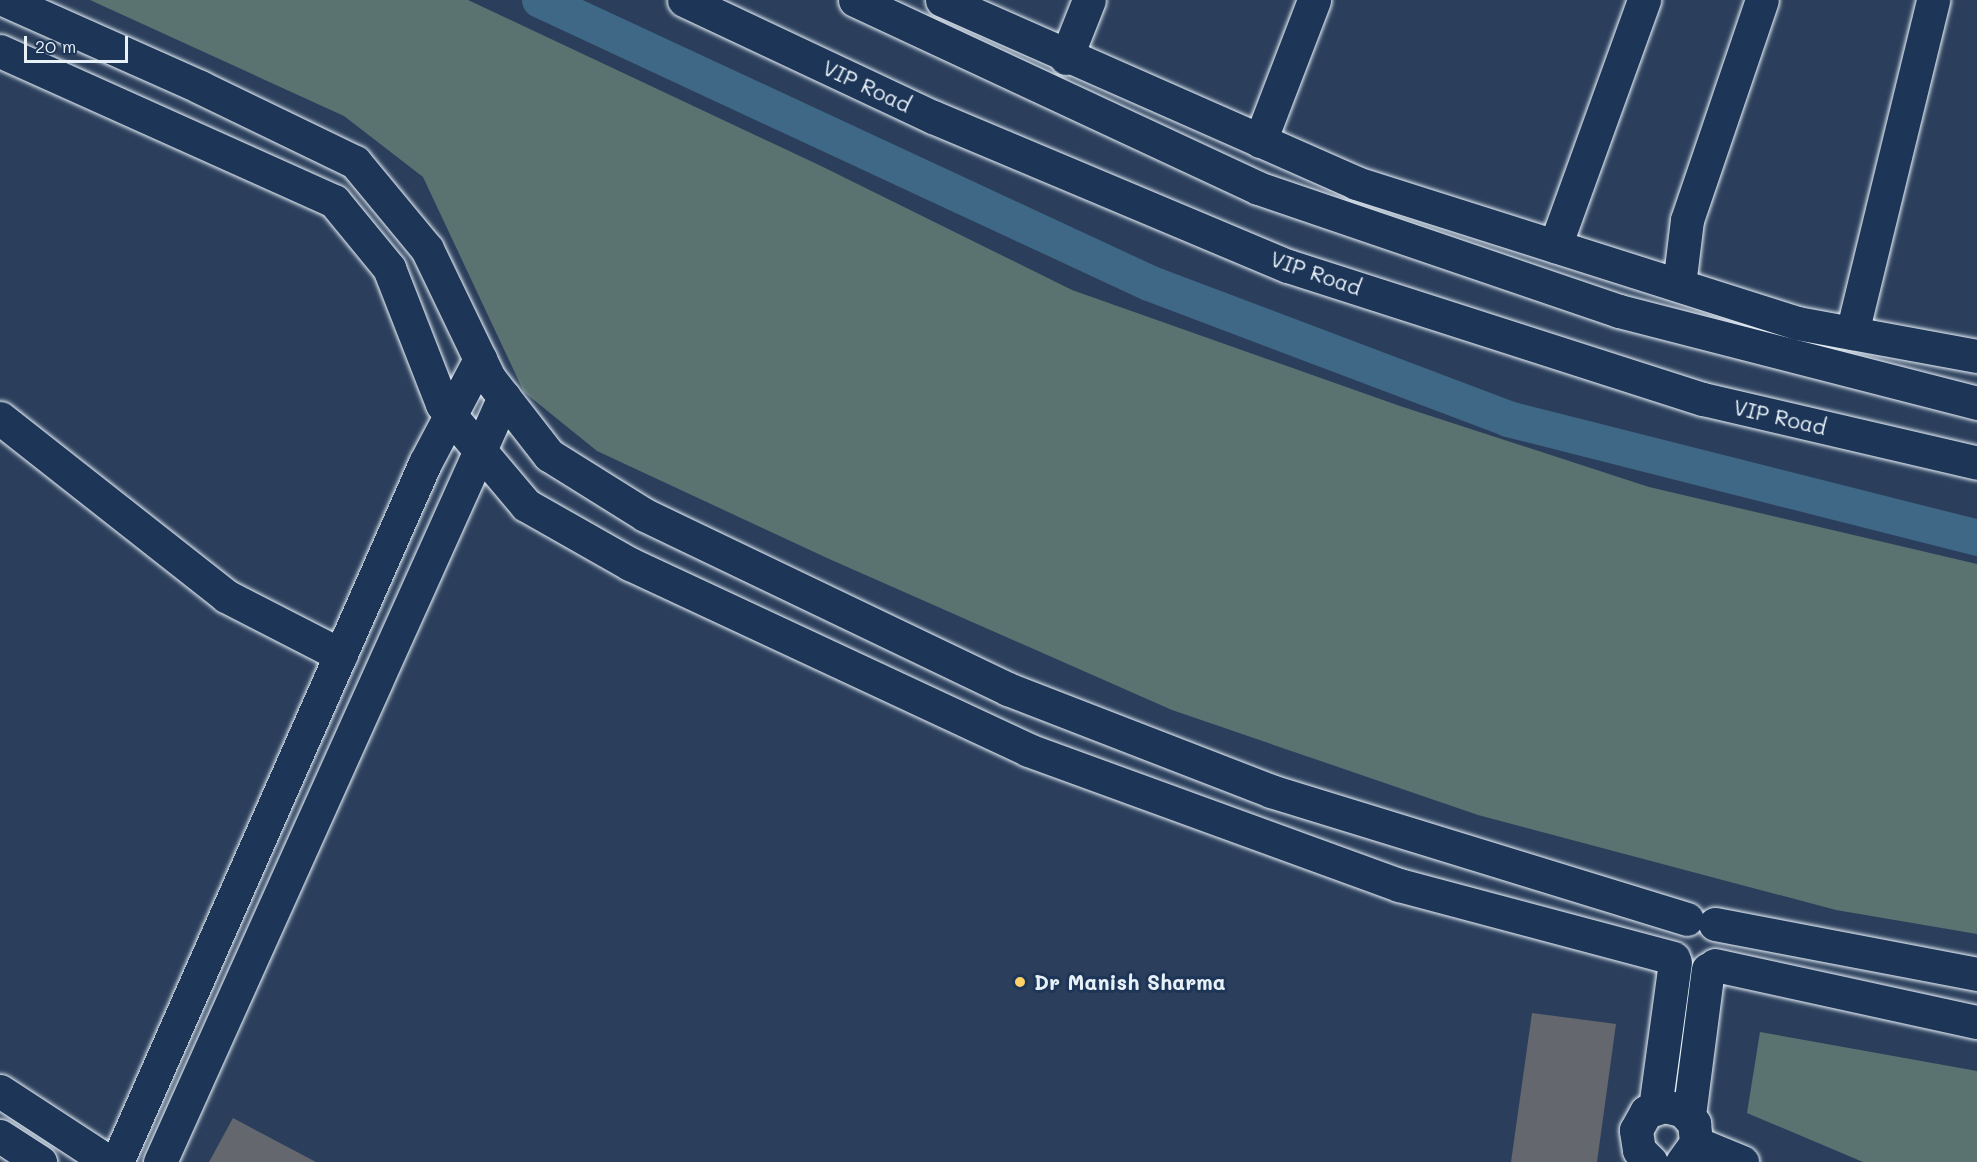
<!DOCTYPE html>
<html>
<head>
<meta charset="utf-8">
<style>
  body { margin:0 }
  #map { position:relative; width:1977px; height:1162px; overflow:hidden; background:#2b3f5c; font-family:Mali,sans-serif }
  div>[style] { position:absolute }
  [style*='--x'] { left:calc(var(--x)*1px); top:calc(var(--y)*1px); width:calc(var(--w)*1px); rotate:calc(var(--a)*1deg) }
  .green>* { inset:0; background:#5a7370 }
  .canal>* { height:36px; margin:-18px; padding:0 18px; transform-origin:18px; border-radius:18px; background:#3f6886 }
  .building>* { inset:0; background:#64676e }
  .roads { filter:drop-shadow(0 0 2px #e8f1f8) drop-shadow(0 0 2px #e8f1f8) }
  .minor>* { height:33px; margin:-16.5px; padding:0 16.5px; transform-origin:16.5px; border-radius:16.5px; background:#1d3557 }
  .tertiary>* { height:33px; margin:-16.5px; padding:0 16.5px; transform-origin:16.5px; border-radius:16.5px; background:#1d3557 }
  .secondary>* { height:33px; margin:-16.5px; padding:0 16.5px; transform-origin:16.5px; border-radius:16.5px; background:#1d3557 }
  .dots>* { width:16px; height:16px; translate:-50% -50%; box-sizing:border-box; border:3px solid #1d3557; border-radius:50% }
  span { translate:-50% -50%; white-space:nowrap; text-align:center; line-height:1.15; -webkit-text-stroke:6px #1d3557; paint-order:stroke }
  .street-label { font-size:21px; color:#e8f1f8 }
  .poi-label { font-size:21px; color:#e8f1f8; font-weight:700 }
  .left { translate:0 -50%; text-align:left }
  .scale { position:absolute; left:24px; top:36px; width:104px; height:27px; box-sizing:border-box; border:3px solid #e8f1f8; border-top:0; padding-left:8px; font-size:18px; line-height:21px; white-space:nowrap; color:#e8f1f8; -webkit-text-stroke:4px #1d3557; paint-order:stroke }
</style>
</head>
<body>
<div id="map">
  <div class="green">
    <i style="clip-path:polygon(90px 0,468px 0,819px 165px,1072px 290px,1400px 406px,1649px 487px,1977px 564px,1977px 934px,1836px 910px,1478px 815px,1172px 710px,827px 558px,597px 451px,524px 392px,423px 177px,344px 116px)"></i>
    <i style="clip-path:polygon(1760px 1032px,1977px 1071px,1977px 1162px,1863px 1162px,1747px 1113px)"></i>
  </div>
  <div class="canal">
    <i style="--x:540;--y:0;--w:672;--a:24.92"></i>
    <i style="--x:1149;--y:283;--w:384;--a:20.7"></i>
    <i style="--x:1508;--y:419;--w:484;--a:14.2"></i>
  </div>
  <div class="building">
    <i style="clip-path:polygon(1532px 1013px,1616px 1024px,1597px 1162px,1511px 1162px)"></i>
    <i style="clip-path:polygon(233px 1118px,316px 1162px,209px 1162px)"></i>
  </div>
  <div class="roads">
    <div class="minor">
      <i style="--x:1066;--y:58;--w:62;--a:-68.4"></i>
      <i style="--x:1260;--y:141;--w:151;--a:-69"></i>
      <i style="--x:1555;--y:246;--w:262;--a:-70.1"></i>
      <i style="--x:1679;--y:285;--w:65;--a:-83"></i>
      <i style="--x:1687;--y:220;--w:232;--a:-71.2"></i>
      <i style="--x:1852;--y:333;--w:343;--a:-76.3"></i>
      <i style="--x:0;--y:418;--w:288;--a:38.2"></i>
      <i style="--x:226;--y:596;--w:129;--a:27.2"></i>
      <i style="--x:0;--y:1091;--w:130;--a:33.1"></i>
      <i style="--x:0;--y:1136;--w:48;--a:33"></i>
      <i style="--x:1696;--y:1143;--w:50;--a:22.4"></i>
      <i style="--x:117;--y:1162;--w:764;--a:-66.22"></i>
      <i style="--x:425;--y:463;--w:118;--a:-62.1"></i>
      <i style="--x:160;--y:1162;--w:839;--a:-65.79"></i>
    </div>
    <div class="tertiary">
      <i style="--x:5;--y:0;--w:214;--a:24"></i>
      <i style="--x:200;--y:87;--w:172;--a:25.8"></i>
      <i style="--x:355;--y:162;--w:113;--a:50.4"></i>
      <i style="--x:427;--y:249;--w:143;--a:64.3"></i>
      <i style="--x:489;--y:378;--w:98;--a:52.1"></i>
      <i style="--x:549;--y:455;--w:113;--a:32"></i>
      <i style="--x:645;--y:515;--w:403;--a:25.6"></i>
      <i style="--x:1008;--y:689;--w:282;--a:21.2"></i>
      <i style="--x:1271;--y:791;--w:435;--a:17.1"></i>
      <i style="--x:942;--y:0;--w:453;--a:23.8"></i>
      <i style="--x:1356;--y:183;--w:463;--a:17.6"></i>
      <i style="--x:1797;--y:323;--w:183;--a:10.4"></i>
      <i style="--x:0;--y:51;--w:366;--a:24.2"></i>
      <i style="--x:334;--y:201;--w:87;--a:50.6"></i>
      <i style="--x:389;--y:268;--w:146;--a:68.7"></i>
      <i style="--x:442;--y:404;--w:14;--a:54"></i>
      <i style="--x:450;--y:415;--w:118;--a:49.8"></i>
      <i style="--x:526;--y:505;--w:120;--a:29.6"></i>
      <i style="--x:630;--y:564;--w:439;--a:25"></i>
      <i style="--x:1028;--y:750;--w:395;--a:20"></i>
      <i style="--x:1399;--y:885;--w:284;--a:14.9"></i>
      <i style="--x:1715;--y:924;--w:267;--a:10.8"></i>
      <i style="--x:1715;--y:965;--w:268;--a:12.3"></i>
      <i style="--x:1655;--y:1108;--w:147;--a:-82.2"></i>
      <i style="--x:1689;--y:1115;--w:147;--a:-82.6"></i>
      <i style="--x:1651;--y:1162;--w:17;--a:-135"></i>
      <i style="--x:1639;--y:1150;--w:20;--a:-99"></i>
      <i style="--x:1636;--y:1130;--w:21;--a:-61"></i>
      <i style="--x:1646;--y:1112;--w:19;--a:-18"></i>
      <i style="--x:1664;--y:1106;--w:18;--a:13"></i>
      <i style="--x:1682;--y:1110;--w:18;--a:47"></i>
      <i style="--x:1694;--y:1123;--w:20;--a:84"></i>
      <i style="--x:1696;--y:1143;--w:24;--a:126"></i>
    </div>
    <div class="secondary">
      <i style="--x:684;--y:0;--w:275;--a:25.2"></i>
      <i style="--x:933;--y:117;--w:385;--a:22.8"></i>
      <i style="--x:1288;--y:266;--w:436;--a:17.8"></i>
      <i style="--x:1703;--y:399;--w:281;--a:13.1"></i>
      <i style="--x:855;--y:0;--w:445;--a:25"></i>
      <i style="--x:1258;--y:188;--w:381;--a:18.8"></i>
      <i style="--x:1619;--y:311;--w:370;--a:14.4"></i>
    </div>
  </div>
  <div class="dots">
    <i style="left:1020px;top:982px;background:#ffd166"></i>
  </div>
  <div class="street-label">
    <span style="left:867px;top:86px;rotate:25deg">VIP Road</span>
    <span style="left:1316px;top:273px;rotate:19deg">VIP Road</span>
    <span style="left:1780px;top:417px;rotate:13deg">VIP Road</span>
  </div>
  <div class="poi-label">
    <span class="left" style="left:1034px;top:982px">Dr Manish Sharma</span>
  </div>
  <div class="scale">20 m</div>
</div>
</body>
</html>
